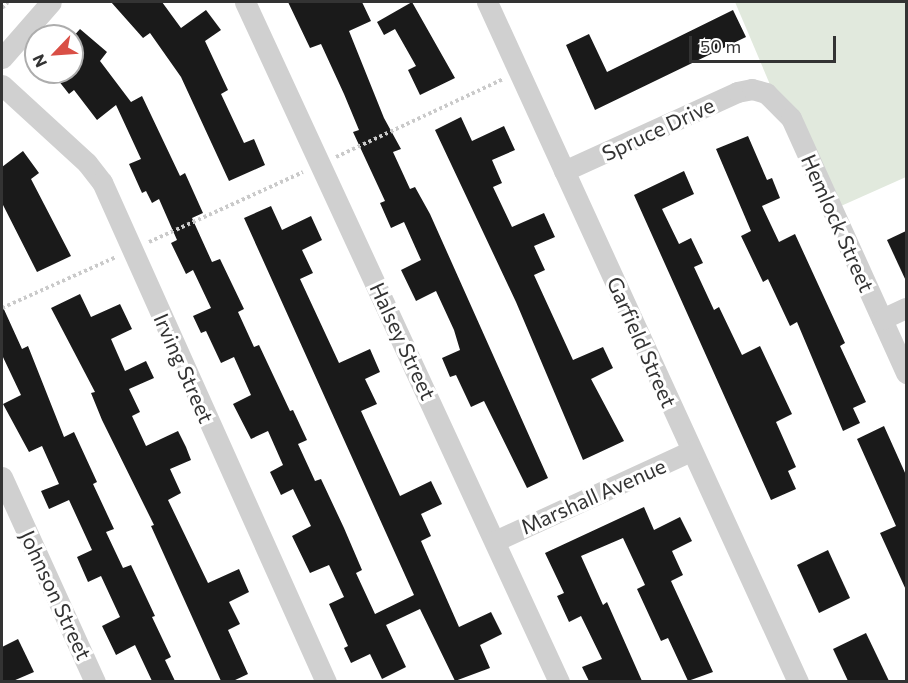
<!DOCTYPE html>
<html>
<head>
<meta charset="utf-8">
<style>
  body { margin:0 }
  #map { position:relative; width:908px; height:683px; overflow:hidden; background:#fff; font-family:Commissioner,sans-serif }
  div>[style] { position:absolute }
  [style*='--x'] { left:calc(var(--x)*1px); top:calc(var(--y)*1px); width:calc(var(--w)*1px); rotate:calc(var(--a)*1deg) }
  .green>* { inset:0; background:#e1e9dd }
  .building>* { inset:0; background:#1a1a1a }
  .path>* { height:4px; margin-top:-2px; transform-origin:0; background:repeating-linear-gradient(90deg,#cacaca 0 3px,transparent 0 6px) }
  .minor>* { height:21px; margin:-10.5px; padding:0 10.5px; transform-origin:10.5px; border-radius:10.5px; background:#d0d0d0 }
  span { translate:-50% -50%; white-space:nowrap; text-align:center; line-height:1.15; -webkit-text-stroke:6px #fff; paint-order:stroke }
  .street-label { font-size:21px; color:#333 }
  .frame { position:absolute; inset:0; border:3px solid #333; pointer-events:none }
  .north { position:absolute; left:24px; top:24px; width:60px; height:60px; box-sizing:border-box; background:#fff; border:2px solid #adadad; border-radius:50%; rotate:245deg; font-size:16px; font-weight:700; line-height:24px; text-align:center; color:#333 }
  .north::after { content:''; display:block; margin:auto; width:21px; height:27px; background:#d94f46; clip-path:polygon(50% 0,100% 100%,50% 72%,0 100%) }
  .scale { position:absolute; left:689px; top:36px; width:147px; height:27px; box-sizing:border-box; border:3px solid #333; border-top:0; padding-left:8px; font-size:18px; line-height:21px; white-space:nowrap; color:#333; -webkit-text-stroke:4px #fff; paint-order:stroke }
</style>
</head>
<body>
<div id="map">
  <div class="green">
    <i style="clip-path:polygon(735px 2px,906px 2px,906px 177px,832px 210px,777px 101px)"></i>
  </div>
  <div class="building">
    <i style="clip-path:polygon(111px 2px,162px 2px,181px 28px,206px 10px,221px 30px,205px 41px,228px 90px,221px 94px,244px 143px,254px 139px,265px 165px,229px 181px,181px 77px,150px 33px,143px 38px)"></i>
    <i style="clip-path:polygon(288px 2px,362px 2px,371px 21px,349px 31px,384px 118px,401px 149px,393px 152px,410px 189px,415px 187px,430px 214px,548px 478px,527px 488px,484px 401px,471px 407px,456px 375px,450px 377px,442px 358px,460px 350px,454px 330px,436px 291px,416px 301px,401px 270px,421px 260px,404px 222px,391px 228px,380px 203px,385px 201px,353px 132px,359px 130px,344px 94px,321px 44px,310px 48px)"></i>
    <i style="clip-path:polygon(412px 2px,455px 78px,420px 95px,408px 70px,416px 66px,395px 29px,384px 35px,377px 22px)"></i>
    <i style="clip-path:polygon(733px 10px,746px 37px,595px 110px,566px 45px,589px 34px,607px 72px)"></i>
    <i style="clip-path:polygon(80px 29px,107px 52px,100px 61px,131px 102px,142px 96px,180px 176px,185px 173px,203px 213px,192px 218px,212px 262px,220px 259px,244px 309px,238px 312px,254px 347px,259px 345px,290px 411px,293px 410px,307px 440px,298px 444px,315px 481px,321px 479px,344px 528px,362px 570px,356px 573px,375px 614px,414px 595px,244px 218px,271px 206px,282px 230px,311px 216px,322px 240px,302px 250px,313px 273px,300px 279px,339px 363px,370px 349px,380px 372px,365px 379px,377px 404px,361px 411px,400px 496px,431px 481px,442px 504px,421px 514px,431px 536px,421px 541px,459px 627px,491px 612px,502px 634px,480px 645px,490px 668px,455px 681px,420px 609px,386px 625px,406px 667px,382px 679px,370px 654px,351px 663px,344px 648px,348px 646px,329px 604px,344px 597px,329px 565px,310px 573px,292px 536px,311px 526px,293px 489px,281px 495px,270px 472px,283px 465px,268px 431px,251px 439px,233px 404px,251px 395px,234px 357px,221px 363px,206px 331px,201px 333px,193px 316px,211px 308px,193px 270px,186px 274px,171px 243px,177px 240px,159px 199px,152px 203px,146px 191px,142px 193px,129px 164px,141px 159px,116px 105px,97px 120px,74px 90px,69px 94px,58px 80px,72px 72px,72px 38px)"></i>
    <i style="clip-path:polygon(461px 117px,472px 141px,504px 126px,515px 150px,492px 160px,502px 183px,493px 187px,512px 227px,544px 213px,555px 237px,534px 246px,545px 270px,534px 275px,573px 360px,603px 347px,613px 368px,591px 379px,624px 441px,583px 460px,516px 302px,435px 130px)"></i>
    <i style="clip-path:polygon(748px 136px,767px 180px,772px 178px,780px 198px,762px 206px,779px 242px,795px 234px,845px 343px,840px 346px,866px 402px,853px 408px,860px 423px,843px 431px,797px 322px,790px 326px,768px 279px,763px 282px,741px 236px,751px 231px,716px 149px)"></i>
    <i style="clip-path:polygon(23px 151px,39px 173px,31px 179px,71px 256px,37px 272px,2px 203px,2px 167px)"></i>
    <i style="clip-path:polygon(684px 171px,694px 194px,662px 209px,679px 244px,691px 238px,703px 263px,694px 267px,714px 310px,719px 307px,742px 355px,760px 346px,792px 414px,776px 422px,796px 467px,788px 471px,796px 489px,771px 500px,634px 195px)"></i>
    <i style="clip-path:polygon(906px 231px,906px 281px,887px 240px)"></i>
    <i style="clip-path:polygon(80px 294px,91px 317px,120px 304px,132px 329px,111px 339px,125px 371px,146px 361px,154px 378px,129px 389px,140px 412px,132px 416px,146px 446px,178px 431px,186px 447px,191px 460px,170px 469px,181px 493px,168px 500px,208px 583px,239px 569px,249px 592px,229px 602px,240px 624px,228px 630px,248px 674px,233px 681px,221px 681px,151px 526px,154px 525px,102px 420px,91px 393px,95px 392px,51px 308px)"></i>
    <i style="clip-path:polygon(2px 305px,22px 349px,28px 346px,64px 437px,74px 432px,97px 482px,93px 484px,114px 529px,106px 532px,123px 568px,131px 565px,155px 616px,152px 617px,171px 657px,165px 660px,175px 681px,152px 681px,135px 645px,116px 655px,102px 626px,120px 617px,101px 576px,88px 582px,77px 557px,92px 550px,69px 500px,49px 509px,41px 491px,59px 484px,42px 446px,29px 452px,3px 404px,21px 395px,2px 355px)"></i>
    <i style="clip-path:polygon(884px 426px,906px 475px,906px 590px,880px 533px,896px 526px,857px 439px)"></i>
    <i style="clip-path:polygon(644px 507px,654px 530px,680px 517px,692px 541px,672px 551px,683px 575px,671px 581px,713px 672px,688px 681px,668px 638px,661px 641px,637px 589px,645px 585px,623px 538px,581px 556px,603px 605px,607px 602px,642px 681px,589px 681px,582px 667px,602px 659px,581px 616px,569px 622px,557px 596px,564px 593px,545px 553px)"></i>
    <i style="clip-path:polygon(828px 550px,850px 598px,819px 613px,797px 565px)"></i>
    <i style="clip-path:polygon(866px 633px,889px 681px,848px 681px,833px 649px)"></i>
    <i style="clip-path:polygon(18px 639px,34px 672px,13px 681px,2px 681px,2px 647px)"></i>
  </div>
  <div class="path">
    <i style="--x:2;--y:8;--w:8;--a:-45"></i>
    <i style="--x:336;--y:157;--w:184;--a:-25"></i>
    <i style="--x:149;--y:242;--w:169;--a:-24.4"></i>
    <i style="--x:2;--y:308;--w:125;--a:-24.1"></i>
  </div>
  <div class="minor">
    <i style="--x:245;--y:2;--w:749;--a:65.21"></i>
    <i style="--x:487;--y:2;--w:748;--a:65.42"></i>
    <i style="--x:2;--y:58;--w:74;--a:-48.8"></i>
    <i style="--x:2;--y:85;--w:115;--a:42.5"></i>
    <i style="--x:87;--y:163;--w:24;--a:52"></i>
    <i style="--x:102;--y:182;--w:548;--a:65.87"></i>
    <i style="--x:564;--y:171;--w:190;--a:-24.5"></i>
    <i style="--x:737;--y:92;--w:15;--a:-11"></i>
    <i style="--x:752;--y:89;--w:15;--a:16"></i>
    <i style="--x:766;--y:93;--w:35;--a:45"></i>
    <i style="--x:791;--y:118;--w:280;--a:65.7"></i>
    <i style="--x:882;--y:319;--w:26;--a:-25"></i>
    <i style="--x:2;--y:477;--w:225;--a:65.6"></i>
    <i style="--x:495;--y:541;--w:216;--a:-24.7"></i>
  </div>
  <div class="street-label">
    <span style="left:658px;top:129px;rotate:-25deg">Spruce Drive</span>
    <span style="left:838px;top:223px;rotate:66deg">Hemlock Street</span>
    <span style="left:403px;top:341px;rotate:65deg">Halsey Street</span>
    <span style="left:642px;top:342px;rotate:66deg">Garfield Street</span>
    <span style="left:184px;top:368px;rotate:66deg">Irving Street</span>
    <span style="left:593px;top:496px;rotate:-24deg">Marshall Avenue</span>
    <span style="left:56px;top:595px;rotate:65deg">Johnson Street</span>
  </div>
  <div class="frame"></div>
  <div class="north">N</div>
  <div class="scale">50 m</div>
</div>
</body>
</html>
